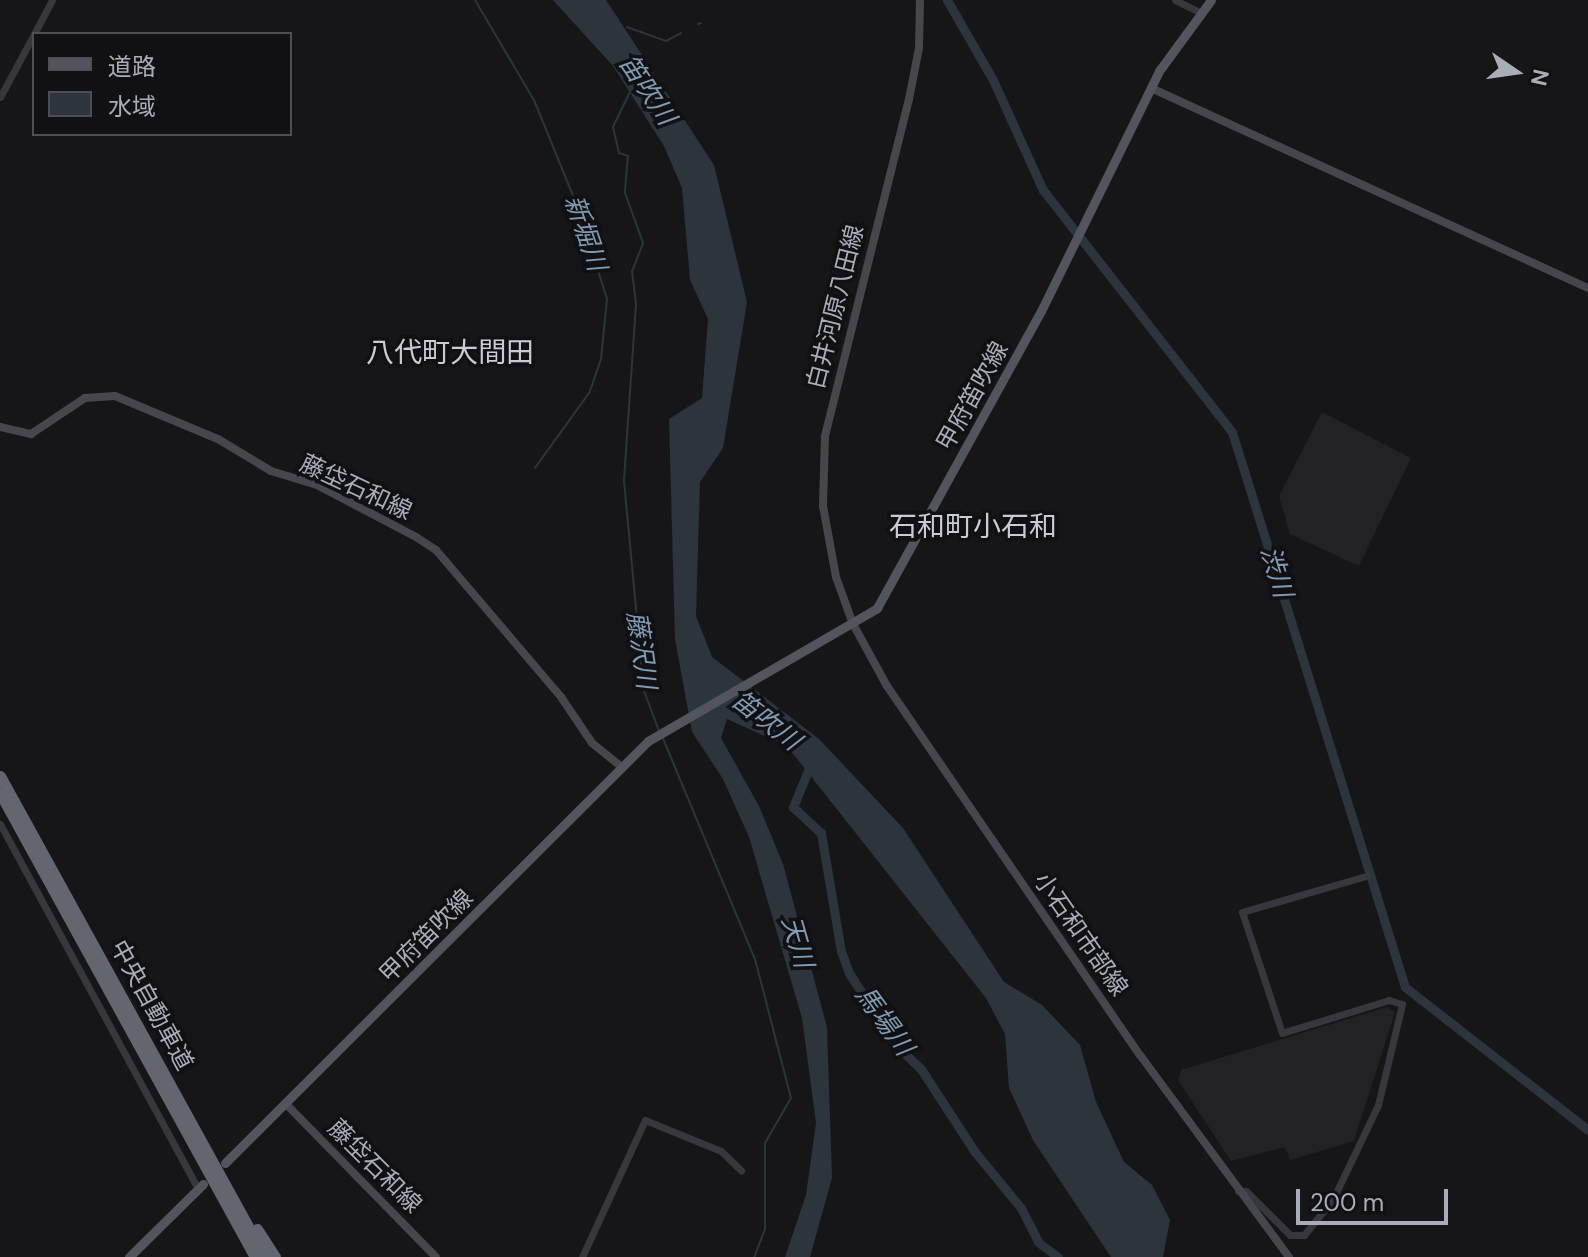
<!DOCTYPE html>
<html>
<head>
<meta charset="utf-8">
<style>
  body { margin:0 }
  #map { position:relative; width:1588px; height:1257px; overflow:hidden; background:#161618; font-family:"DM Sans","Noto Sans JP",sans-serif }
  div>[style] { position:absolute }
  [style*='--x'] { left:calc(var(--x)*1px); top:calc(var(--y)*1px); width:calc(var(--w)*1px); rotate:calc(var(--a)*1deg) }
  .built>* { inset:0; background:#222225 }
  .water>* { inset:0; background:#2c353c }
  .stream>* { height:2px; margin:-1px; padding:0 1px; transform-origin:1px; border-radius:1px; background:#2c353c }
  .river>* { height:9px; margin:-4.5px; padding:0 4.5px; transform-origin:4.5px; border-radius:4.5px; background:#2c353c }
  .tertiary>* { height:7px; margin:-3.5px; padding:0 3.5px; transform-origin:3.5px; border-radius:3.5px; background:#37383d }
  .secondary>* { height:8px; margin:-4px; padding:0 4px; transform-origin:4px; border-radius:4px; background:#45474d }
  .primary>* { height:9px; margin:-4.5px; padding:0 4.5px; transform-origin:4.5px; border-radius:4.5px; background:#53555c }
  .motorway>* { height:11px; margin:-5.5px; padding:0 5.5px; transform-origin:5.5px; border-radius:5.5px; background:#63666e }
  span { translate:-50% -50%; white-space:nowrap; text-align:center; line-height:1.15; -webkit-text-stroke:7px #111113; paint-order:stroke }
  .street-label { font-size:24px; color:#a8adb8 }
  .water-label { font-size:26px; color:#7f9bb3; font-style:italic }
  .quarter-label { font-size:28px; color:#c9ccd4 }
  .legend { position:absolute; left:32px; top:32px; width:260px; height:104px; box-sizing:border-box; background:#111113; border:2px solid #4d4f55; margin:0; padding:10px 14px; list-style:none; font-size:24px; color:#a8adb8 }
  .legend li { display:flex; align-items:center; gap:16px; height:40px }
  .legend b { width:40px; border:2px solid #4d4f55 }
  .north { position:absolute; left:1476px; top:32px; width:80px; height:80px; -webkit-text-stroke:6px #111113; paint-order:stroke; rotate:103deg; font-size:22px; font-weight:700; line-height:32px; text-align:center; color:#a8adb8 }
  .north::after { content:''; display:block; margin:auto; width:28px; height:36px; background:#a8adb8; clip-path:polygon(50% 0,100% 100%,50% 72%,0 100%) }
  .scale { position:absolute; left:1296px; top:1189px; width:152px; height:36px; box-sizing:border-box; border:4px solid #a8adb8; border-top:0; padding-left:10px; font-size:24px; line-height:28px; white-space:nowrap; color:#a8adb8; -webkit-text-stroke:6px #111113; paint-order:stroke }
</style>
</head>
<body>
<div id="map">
  <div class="built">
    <i style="clip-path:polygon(1322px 412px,1411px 458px,1359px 566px,1290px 534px,1279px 496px)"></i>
    <i style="clip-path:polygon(1387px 1007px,1395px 1012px,1354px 1141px,1290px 1160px,1285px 1147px,1231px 1161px,1178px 1080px,1181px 1070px)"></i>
  </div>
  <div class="water">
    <i style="clip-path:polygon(553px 0,606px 0,714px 165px,747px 302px,723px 448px,700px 482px,696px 616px,712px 657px,819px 739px,903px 828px,1004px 982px,1042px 1005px,1080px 1045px,1096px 1102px,1124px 1162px,1152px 1185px,1170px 1220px,1163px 1257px,1111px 1257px,1033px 1140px,1009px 1088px,1005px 1034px,986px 998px,787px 746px,727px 719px,721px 738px,759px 806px,783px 864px,827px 1027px,832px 1178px,810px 1257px,785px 1257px,806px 1195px,816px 1123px,802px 1018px,749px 837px,723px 779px,692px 732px,675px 639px,669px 419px,702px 398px,708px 319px,690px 280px,682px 188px,664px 146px,613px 66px)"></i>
  </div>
  <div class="stream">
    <i style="--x:475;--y:0;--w:116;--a:59.5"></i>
    <i style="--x:534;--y:100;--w:117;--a:67.8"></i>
    <i style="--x:578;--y:208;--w:96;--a:72.3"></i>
    <i style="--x:607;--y:299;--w:60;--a:95.7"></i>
    <i style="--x:601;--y:359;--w:36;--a:109"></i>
    <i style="--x:589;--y:393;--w:92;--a:125.8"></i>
    <i style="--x:698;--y:24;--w:3;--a:-18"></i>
    <i style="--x:627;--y:27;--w:41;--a:19.7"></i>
    <i style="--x:666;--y:41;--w:17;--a:-28"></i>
    <i style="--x:630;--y:92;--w:39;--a:116"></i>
    <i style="--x:613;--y:127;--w:27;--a:77"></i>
    <i style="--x:619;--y:153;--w:9;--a:18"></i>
    <i style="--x:628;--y:156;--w:37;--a:95"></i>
    <i style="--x:625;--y:193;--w:53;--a:70.2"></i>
    <i style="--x:643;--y:243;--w:30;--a:111"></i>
    <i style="--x:632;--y:271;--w:33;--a:83"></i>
    <i style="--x:636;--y:304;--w:177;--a:93.9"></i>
    <i style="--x:624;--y:481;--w:211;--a:84.6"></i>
    <i style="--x:644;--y:691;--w:43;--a:69.4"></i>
    <i style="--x:662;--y:736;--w:242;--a:67.4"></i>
    <i style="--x:755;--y:959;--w:144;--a:75.5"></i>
    <i style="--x:791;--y:1098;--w:52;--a:120"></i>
    <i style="--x:765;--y:1143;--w:86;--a:90"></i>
    <i style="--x:765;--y:1229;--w:30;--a:111"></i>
  </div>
  <div class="river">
    <i style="--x:947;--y:0;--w:92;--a:60.1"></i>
    <i style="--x:993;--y:80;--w:121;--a:65.6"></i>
    <i style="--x:1043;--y:190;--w:307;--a:52"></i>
    <i style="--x:1232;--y:432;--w:581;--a:72.69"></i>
    <i style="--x:1405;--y:987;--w:232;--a:38"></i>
    <i style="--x:811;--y:763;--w:48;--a:112.2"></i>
    <i style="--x:793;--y:807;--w:38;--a:43"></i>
    <i style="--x:821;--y:833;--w:120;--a:80.4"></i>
    <i style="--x:841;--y:951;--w:23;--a:70"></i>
    <i style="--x:849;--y:973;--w:86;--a:56.9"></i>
    <i style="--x:896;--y:1045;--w:35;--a:44"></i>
    <i style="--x:921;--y:1069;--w:99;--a:57"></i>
    <i style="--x:975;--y:1152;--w:72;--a:50.6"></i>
    <i style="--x:1021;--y:1208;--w:38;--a:63"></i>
    <i style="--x:1038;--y:1242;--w:25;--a:37"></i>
  </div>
  <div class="tertiary">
    <i style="--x:1175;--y:0;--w:30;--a:26"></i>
    <i style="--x:34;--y:34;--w:38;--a:-62"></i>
    <i style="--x:0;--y:97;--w:72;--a:-61.6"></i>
    <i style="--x:0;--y:824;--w:415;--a:61.5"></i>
    <i style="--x:1238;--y:1191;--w:8;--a:0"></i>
    <i style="--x:1246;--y:1191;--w:62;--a:45"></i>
    <i style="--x:1290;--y:1235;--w:14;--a:0"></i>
    <i style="--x:1304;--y:1235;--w:46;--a:-51.1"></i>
    <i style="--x:1333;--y:1199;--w:104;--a:-64.4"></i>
    <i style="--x:1378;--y:1105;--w:104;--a:-76.6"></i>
    <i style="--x:1402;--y:1004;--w:14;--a:-163"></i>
    <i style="--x:1389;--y:1000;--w:112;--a:162.9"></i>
    <i style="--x:1282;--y:1033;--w:127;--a:-108.3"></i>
    <i style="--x:1242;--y:912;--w:129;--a:-16.2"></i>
    <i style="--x:582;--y:1257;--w:151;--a:-65.3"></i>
    <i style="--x:645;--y:1120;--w:82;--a:22.2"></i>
    <i style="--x:721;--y:1151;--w:28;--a:44"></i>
  </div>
  <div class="secondary">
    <i style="--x:920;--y:0;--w:48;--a:91.2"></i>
    <i style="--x:919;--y:48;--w:52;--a:101.1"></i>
    <i style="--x:909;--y:99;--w:348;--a:104"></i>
    <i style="--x:825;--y:437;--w:69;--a:91.7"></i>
    <i style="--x:823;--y:506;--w:72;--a:79.6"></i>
    <i style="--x:836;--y:577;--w:50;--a:70.1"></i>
    <i style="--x:853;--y:624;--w:71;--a:61.3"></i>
    <i style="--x:887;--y:686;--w:447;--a:55.6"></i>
    <i style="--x:1140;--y:1055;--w:251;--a:53.6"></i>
    <i style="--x:1151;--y:88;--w:481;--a:24.6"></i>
    <i style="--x:0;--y:427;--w:32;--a:13"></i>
    <i style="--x:31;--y:434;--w:65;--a:-33.7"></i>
    <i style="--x:85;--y:398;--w:30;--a:-4"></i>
    <i style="--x:115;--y:396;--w:112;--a:22.7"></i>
    <i style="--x:218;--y:439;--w:62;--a:31.1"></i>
    <i style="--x:271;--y:471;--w:48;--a:16.9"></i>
    <i style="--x:317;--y:485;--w:112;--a:27.7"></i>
    <i style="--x:416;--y:537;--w:24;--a:33"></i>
    <i style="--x:436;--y:550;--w:193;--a:49.6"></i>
    <i style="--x:561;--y:697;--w:55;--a:56"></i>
    <i style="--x:592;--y:743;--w:38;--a:39"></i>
    <i style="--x:286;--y:1104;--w:214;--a:45.6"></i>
  </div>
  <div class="primary">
    <i style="--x:225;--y:1163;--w:598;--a:-44.93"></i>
    <i style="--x:648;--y:741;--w:265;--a:-30.1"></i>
    <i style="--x:877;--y:608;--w:339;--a:-61.1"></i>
    <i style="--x:1041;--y:311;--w:267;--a:-63.8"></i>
    <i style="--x:1159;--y:71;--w:88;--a:-53.8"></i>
    <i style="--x:129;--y:1257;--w:104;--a:-44.6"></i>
  </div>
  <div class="motorway">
    <i style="--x:0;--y:776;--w:549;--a:61.15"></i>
    <i style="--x:0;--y:793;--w:529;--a:61.21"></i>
    <i style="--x:257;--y:1229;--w:33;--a:57"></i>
  </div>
  <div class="street-label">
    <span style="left:835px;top:307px;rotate:-76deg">白井河原八田線</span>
    <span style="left:972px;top:396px;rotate:-61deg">甲府笛吹線</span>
    <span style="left:356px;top:487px;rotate:25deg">藤垈石和線</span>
    <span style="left:1081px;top:934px;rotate:55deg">小石和市部線</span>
    <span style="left:426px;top:936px;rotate:-45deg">甲府笛吹線</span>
    <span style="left:152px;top:1005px;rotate:61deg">中央自動車道</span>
    <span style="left:375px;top:1166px;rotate:45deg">藤垈石和線</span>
  </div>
  <div class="water-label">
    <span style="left:647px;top:90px;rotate:56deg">笛吹川</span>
    <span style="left:585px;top:233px;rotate:71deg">新堀川</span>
    <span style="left:1276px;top:572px;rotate:73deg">渋川</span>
    <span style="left:641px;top:650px;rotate:82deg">藤沢川</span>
    <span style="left:766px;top:721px;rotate:38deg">笛吹川</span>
    <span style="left:797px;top:942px;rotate:74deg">天川</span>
    <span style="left:884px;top:1021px;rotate:54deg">馬場川</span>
  </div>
  <div class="quarter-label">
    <span style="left:450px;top:353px">八代町大間田</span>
    <span style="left:973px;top:527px">石和町小石和</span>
  </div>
  <ul class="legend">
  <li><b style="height:10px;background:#53555c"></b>道路</li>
  <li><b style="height:22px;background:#2c353c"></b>水域</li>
  </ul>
  <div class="north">N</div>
  <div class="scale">200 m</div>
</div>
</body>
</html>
